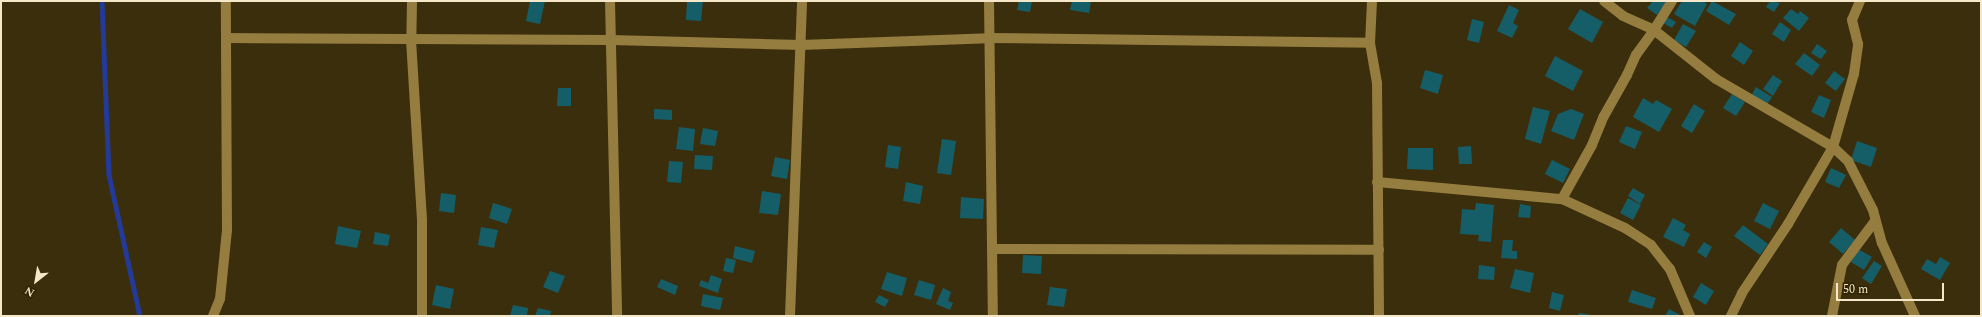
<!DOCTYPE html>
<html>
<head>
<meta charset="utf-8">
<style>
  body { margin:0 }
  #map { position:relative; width:1982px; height:317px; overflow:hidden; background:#3a2e0c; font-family:Spectral,serif }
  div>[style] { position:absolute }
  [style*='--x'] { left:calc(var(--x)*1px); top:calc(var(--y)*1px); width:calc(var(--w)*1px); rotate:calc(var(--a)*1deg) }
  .stream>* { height:4.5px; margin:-2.25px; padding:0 2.25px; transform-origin:2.25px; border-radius:2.25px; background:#233a99 }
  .building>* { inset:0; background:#165e67 }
  .minor>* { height:10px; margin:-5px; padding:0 5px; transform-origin:5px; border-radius:5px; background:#957c3f }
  span { translate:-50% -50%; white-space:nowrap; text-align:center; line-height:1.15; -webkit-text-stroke:3px #302402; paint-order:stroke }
  .frame { position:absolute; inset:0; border:2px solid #f5e8c9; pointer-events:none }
  .north { position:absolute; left:16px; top:261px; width:40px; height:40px; -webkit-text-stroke:3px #302402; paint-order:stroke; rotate:211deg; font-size:11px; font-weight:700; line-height:16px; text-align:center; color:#f5e8c9 }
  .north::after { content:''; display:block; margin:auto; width:14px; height:18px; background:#f5e8c9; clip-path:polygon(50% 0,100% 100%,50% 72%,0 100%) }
  .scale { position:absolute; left:1836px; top:283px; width:108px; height:18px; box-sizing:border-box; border:2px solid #f5e8c9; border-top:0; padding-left:5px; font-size:12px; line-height:14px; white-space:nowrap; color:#f5e8c9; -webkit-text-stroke:3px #302402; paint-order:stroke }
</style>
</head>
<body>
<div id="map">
  <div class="stream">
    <i style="--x:102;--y:1;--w:174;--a:87.7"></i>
    <i style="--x:109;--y:175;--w:144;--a:77.6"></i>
  </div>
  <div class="building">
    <i style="clip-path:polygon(530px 1px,545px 1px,540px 24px,526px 21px)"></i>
    <i style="clip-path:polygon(687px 1px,703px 1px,701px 21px,686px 20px)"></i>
    <i style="clip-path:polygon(1019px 1px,1032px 1px,1030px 12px,1017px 10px)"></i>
    <i style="clip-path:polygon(1072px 1px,1091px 1px,1089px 13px,1070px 10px)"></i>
    <i style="clip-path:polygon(1653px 1px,1668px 1px,1657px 15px,1647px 8px)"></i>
    <i style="clip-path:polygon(1682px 1px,1703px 1px,1707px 4px,1695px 26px,1674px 14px)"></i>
    <i style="clip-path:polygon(1712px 1px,1736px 14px,1729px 25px,1706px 11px)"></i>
    <i style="clip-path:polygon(1770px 1px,1780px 3px,1774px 12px,1766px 7px)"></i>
    <i style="clip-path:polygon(1509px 5px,1519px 10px,1513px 23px,1518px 26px,1512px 38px,1497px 31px)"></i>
    <i style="clip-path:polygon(1580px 9px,1603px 22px,1592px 43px,1568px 29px)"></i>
    <i style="clip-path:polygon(1791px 9px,1798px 14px,1800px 11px,1809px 18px,1799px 31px,1783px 18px)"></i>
    <i style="clip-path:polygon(1667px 17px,1676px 22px,1672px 28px,1663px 23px)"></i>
    <i style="clip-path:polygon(1472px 19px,1484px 22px,1479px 43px,1467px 40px)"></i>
    <i style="clip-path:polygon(1780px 22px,1791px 30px,1784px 42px,1772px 34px)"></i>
    <i style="clip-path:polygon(1683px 24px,1696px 31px,1686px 47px,1674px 40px)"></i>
    <i style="clip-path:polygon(1740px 42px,1753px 51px,1744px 65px,1731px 56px)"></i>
    <i style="clip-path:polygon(1817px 44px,1827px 51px,1821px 59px,1811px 53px)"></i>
    <i style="clip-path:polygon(1804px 53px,1820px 65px,1812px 76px,1795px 64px)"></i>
    <i style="clip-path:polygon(1555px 56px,1583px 71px,1573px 91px,1545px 76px)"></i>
    <i style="clip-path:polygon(1425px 70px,1443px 75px,1438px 94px,1420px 88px)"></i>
    <i style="clip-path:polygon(1834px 71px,1845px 79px,1836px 91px,1825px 83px)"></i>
    <i style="clip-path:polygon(1773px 75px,1782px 81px,1773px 96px,1763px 89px)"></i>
    <i style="clip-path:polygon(1756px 87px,1772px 97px,1766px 106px,1751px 96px)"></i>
    <i style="clip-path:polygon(558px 88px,571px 88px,571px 106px,557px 106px)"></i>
    <i style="clip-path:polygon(1732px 94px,1745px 102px,1736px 116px,1723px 108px)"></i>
    <i style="clip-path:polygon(1819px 95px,1831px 100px,1824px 118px,1811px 112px)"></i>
    <i style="clip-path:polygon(1643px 98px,1653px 104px,1656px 100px,1672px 109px,1659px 132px,1633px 117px)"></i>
    <i style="clip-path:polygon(1694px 104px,1705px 111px,1692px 133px,1681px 126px)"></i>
    <i style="clip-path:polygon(1533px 107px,1550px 111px,1541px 144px,1525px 139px)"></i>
    <i style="clip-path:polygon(654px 109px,672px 110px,672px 120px,654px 119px)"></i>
    <i style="clip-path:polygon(1571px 109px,1584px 114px,1574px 140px,1551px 131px,1558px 114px)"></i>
    <i style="clip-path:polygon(1626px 126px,1642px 132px,1635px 149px,1619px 142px)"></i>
    <i style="clip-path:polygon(679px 127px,695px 129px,693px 151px,676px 149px)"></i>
    <i style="clip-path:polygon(703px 128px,718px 131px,715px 146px,700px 144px)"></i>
    <i style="clip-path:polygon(942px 139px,956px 141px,951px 175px,937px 173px)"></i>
    <i style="clip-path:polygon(1857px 141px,1877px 148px,1871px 167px,1851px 160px)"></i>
    <i style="clip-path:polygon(888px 145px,901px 147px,898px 169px,885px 167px)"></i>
    <i style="clip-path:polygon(1471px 146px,1472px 164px,1459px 164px,1458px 147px)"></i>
    <i style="clip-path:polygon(1408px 148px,1433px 148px,1433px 170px,1407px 169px)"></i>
    <i style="clip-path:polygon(695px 155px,713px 156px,712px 170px,694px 169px)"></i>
    <i style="clip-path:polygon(775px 157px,790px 160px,787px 179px,771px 176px)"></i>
    <i style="clip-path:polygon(1552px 160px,1570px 169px,1563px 183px,1545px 174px)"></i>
    <i style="clip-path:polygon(669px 161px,683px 162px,681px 183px,667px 182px)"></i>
    <i style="clip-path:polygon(1831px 168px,1846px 175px,1839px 188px,1825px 182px)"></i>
    <i style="clip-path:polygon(906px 182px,923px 186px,920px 204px,903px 201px)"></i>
    <i style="clip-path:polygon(1633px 188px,1645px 195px,1640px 204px,1628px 196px)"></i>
    <i style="clip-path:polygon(762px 191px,781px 194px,778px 215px,759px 213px)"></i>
    <i style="clip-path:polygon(441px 193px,456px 195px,454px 213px,439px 211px)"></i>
    <i style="clip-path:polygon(961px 197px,984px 199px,983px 219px,960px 218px)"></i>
    <i style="clip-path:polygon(1628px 198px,1641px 205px,1633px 220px,1620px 213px)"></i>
    <i style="clip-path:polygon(493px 203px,512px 209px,507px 224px,489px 218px)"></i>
    <i style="clip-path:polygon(1476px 203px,1494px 205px,1491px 242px,1478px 241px,1479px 235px,1460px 234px,1462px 209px,1475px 210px)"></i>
    <i style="clip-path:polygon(1763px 203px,1779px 211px,1770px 229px,1754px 221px)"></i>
    <i style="clip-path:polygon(1520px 204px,1531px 206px,1530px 218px,1518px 217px)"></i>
    <i style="clip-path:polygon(1673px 218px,1686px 225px,1683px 230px,1690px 234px,1684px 247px,1663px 237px)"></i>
    <i style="clip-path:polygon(1743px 225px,1768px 244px,1760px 255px,1734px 236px)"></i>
    <i style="clip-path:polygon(338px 226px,361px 231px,357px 248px,335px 244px)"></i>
    <i style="clip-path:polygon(481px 227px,498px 230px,494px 248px,478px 245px)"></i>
    <i style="clip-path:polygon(1841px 228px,1855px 240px,1843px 254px,1829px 242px)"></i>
    <i style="clip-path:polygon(375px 232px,390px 235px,388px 246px,373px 244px)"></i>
    <i style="clip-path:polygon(1503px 240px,1513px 240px,1512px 251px,1517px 251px,1517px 259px,1501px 258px)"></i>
    <i style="clip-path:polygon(1704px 242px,1712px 247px,1706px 258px,1697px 252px)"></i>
    <i style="clip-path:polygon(735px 246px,755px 251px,752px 263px,733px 258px)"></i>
    <i style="clip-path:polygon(1858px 249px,1872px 257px,1864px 270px,1851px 262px)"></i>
    <i style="clip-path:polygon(1023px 255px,1042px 256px,1041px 274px,1022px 273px)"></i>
    <i style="clip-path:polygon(1940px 257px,1950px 263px,1940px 280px,1921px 269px,1927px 259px,1936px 264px)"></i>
    <i style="clip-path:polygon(726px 258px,736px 260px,733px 273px,723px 271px)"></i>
    <i style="clip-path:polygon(1874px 261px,1882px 266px,1871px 284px,1862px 278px)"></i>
    <i style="clip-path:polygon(1479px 265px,1495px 267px,1494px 280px,1478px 279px)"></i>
    <i style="clip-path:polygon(1515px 269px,1534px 273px,1530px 293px,1510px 288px)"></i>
    <i style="clip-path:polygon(550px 271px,565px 276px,558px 293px,543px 287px)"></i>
    <i style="clip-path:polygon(887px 272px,907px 278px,902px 296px,881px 289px)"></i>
    <i style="clip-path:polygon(711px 275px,722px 279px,718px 293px,699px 286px,701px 280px,708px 283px)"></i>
    <i style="clip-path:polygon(661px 279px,678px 286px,675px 295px,657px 287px)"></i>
    <i style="clip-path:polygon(919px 280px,935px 285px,931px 300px,914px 295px)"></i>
    <i style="clip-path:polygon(1701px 283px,1714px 291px,1706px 305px,1693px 297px)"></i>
    <i style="clip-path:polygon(436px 285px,454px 289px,450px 309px,432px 305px)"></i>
    <i style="clip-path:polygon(1050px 287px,1067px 289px,1064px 307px,1047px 305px)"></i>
    <i style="clip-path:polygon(943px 288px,951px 292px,948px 301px,953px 303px,950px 310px,936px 304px)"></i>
    <i style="clip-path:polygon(1632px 290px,1656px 298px,1652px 309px,1628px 302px)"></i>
    <i style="clip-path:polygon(1552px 292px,1564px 295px,1560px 311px,1549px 308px)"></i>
    <i style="clip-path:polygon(703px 294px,723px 298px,720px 310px,701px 306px)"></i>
    <i style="clip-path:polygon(879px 295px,889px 300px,885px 307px,875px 302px)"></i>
    <i style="clip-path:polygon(513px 305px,528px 308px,527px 316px,510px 316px)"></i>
    <i style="clip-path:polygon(538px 308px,551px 311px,550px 316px,535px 316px)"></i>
    <i style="clip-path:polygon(1669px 309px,1682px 316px,1665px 316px)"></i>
    <i style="clip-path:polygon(1579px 313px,1592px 315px,1592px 316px,1578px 316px)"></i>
  </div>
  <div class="minor">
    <i style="--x:412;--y:1;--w:39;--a:91"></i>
    <i style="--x:411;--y:40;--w:181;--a:86.5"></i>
    <i style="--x:422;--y:221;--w:95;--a:90"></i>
    <i style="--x:610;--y:1;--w:315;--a:88.7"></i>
    <i style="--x:989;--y:1;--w:315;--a:89.3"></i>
    <i style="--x:1372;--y:1;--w:42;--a:92.7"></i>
    <i style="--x:1370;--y:43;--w:41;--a:80.1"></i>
    <i style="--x:1377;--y:83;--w:233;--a:89.5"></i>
    <i style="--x:1604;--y:1;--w:24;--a:38"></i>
    <i style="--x:1623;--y:16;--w:34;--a:24"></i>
    <i style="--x:1654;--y:30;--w:79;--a:38.3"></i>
    <i style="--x:1716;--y:79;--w:135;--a:30.2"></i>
    <i style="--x:1833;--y:147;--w:21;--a:43"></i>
    <i style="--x:1848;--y:161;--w:55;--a:63"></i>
    <i style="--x:1873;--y:210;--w:34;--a:75"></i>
    <i style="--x:1882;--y:243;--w:80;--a:65.7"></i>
    <i style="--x:226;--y:38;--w:385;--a:0.3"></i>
    <i style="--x:611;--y:40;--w:190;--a:1.5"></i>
    <i style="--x:801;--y:45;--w:187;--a:-2.1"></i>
    <i style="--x:988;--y:38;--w:382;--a:0.7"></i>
    <i style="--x:1377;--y:182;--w:186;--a:5.3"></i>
    <i style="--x:1562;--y:199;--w:69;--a:24.7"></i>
    <i style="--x:1625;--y:228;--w:31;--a:33"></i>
    <i style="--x:1651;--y:245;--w:31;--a:52"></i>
    <i style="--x:1670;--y:269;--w:51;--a:66.9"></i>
    <i style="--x:1562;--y:199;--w:62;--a:-60.9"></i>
    <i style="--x:1592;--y:145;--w:31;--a:-68"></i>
    <i style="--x:1604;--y:116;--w:47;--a:-60.7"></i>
    <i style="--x:1627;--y:75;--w:22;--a:-66"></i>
    <i style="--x:1636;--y:55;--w:31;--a:-54"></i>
    <i style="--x:1654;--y:30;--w:34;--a:-58"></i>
    <i style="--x:992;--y:249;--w:387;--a:0.1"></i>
    <i style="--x:213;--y:316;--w:18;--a:-68"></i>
    <i style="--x:220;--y:299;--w:69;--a:-84.2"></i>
    <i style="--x:227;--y:230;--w:229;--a:-90.3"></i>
    <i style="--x:790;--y:316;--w:315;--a:-87.8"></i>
    <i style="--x:1731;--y:316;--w:25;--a:-64"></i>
    <i style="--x:1742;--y:293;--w:83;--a:-56.3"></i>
    <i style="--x:1788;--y:224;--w:89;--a:-59.7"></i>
    <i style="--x:1833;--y:147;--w:76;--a:-74"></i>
    <i style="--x:1854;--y:74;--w:30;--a:-82"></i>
    <i style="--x:1858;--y:44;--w:25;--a:-104"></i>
    <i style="--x:1852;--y:20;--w:21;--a:-67"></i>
    <i style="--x:1832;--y:316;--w:52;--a:-78.9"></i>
    <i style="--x:1842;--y:265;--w:55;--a:-53.1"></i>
  </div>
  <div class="frame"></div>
  <div class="north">N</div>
  <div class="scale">50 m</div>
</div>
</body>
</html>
